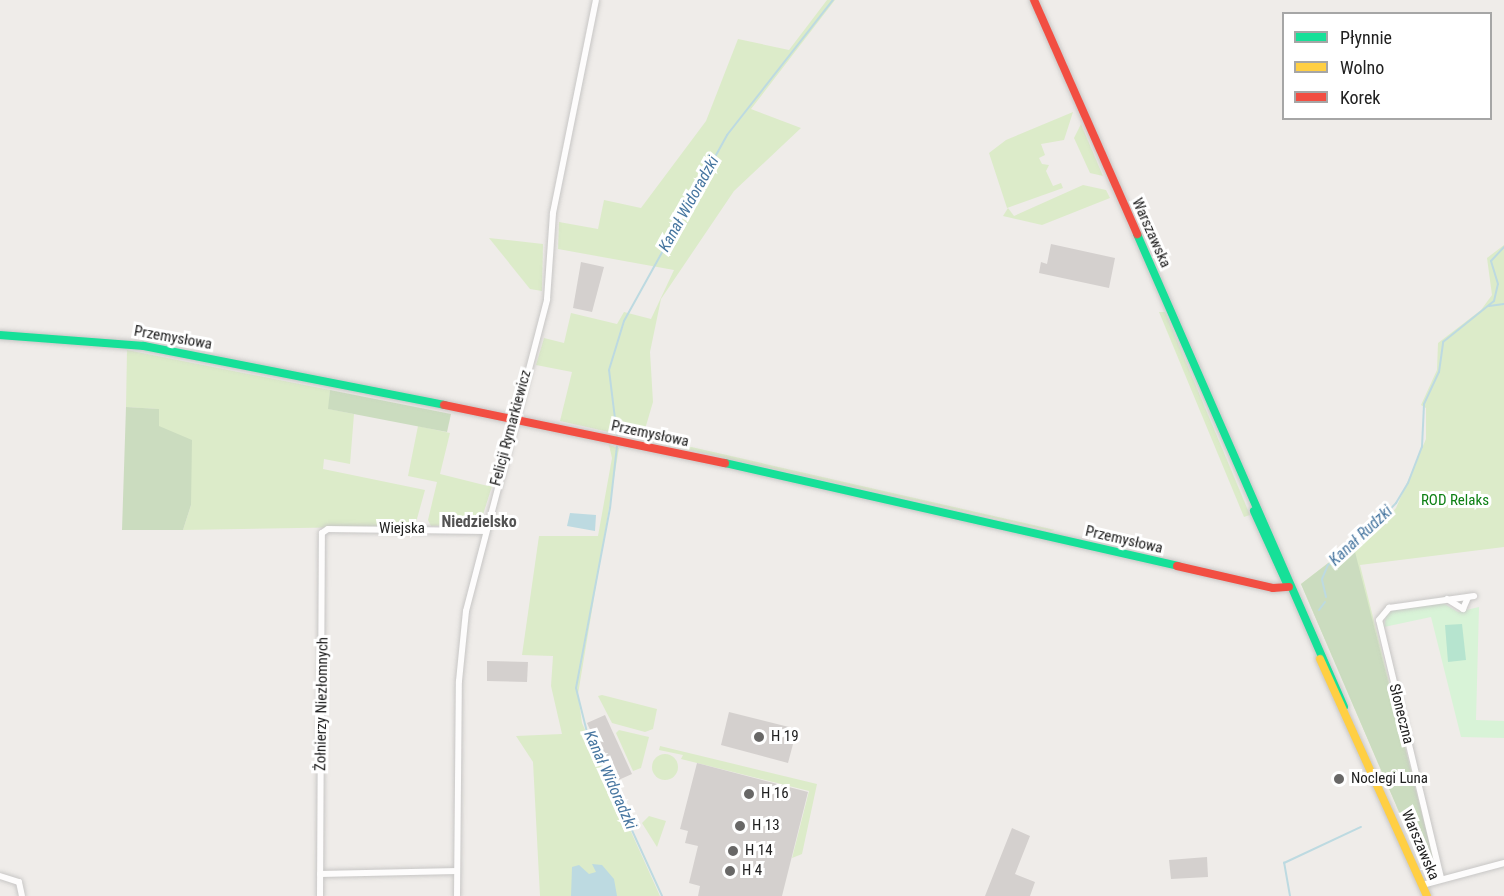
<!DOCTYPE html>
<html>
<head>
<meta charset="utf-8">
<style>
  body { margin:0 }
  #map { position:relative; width:1504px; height:896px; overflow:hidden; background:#efece9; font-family:"Roboto Condensed",sans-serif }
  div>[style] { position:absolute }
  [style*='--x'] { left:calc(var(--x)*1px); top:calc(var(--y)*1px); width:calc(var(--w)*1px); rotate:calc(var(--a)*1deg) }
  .grass>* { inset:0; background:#dcebc9 }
  .round { border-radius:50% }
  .forest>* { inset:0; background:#cbdcbf }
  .park>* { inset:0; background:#d8f3d7 }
  .pitch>* { inset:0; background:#b6e4cf }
  .water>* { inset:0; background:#bddae1 }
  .stream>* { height:2px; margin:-1px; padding:0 1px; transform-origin:1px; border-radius:1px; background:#bddae1 }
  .building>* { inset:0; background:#d4d0ce }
  .roads { filter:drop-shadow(0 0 2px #c7c6c5) drop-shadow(0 0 2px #c7c6c5) }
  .street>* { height:6px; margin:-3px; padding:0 3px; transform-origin:3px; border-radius:3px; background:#fdfcfc }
  .fast>* { height:8px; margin:-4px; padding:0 4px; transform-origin:4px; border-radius:4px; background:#16e098 }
  .slow>* { height:8px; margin:-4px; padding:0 4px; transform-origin:4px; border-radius:4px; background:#ffcf43 }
  .jam>* { height:8px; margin:-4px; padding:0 4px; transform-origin:4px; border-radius:4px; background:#f24e42 }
  .dots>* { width:16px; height:16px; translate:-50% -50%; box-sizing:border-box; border:3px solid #fff; border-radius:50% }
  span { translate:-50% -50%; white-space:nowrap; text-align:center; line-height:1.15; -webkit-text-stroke:6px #fff; paint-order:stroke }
  .street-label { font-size:15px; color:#202020 }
  .park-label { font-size:15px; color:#0d8014 }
  .poi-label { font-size:15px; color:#202020 }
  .left { translate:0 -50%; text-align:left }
  .water-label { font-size:16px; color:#4776a0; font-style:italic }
  .neighbourhood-label { font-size:16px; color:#535353; font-weight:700 }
  .legend { position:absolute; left:1282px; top:12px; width:210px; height:108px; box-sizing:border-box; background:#fff; border:2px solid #a6a6a6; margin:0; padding:8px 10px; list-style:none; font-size:18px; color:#202020 }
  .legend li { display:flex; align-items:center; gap:12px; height:30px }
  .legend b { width:30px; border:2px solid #a6a6a6 }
</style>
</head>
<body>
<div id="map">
  <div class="grass">
    <i style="clip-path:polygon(827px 0,835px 0,751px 109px,801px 128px,734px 191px,661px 299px,650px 352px,653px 402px,643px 436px,1055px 530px,1051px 531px,560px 421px,572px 372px,536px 365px,544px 338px,564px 343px,571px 313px,617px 324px,624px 312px,651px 319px,674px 270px,558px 249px,559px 222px,598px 229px,604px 200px,641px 208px,706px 121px,738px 39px,789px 50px)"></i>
    <i style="clip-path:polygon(1073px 112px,1064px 140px,1041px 144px,1045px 155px,1039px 158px,1042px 164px,1049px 165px,1046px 171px,1053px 186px,1061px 183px,1063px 188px,1007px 208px,989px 153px,1006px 140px)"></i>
    <i style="clip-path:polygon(1081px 124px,1103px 176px,1090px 173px,1074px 138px)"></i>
    <i style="clip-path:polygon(1083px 185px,1106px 190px,1110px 198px,1042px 225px,1003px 216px,1008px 208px,1014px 216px)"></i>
    <i style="clip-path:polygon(489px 238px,543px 244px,542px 291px,530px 289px)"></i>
    <i style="clip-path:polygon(1504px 245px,1504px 547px,1360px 565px,1437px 874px,1427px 877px,1301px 584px,1354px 543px,1356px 551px,1396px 508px,1426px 439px,1426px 408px,1421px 405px,1437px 370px,1438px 343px,1481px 310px,1492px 295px,1487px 258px)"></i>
    <i style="clip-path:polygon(1159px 312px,1165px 312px,1250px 515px,1244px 517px)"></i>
    <i style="clip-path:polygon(127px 350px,330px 390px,329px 409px,354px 414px,350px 464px,324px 459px,323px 469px,425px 490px,415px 526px,183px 530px,191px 505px,158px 426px,158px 409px,126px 407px)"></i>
    <i style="clip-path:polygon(418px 426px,450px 433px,440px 474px,488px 486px,490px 481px,493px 483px,480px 524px,431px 526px,428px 520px,437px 482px,408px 476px)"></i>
    <i style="clip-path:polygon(609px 445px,619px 448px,578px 694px,582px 723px,660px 896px,540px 896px,533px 762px,516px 736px,562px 734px,551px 686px,553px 656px,522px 655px,539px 536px,598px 536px,612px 458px)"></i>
    <i style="clip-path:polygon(602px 695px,657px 709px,653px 729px,645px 732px,612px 723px,598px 696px)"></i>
    <i style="clip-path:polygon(619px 730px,649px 737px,641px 768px,633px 771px,616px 733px)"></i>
    <i style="clip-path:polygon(660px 746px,817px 784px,802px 854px,792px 858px,809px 791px,681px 759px,683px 755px,659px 750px)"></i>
    <i class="round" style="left:652px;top:754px;width:26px;height:26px"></i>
    <i style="clip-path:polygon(649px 816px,666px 821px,657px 847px,642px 823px)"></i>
  </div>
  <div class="forest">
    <i style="clip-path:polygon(330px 390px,451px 414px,447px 432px,328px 409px)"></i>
    <i style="clip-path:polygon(126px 407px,159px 409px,159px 426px,192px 440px,191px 505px,183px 530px,122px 530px)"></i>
    <i style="clip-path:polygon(1353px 544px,1437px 874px,1427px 877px,1301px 584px)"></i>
  </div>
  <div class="park">
    <i style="clip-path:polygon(1443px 603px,1458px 612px,1479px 607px,1476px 720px,1504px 721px,1504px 738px,1461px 737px,1431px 617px,1384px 627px,1387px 611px)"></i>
  </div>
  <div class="pitch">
    <i style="clip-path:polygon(1462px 624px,1466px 660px,1448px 662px,1445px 625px)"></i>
  </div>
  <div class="water">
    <i style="clip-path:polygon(570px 513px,596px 515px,595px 531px,567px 526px)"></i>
    <i style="clip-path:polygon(592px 864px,602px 865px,614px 879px,617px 896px,571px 896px,572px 867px,579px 865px,589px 874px,596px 872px)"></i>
  </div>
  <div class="stream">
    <i style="--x:1489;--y:306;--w:15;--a:-8"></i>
    <i style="--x:617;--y:435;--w:65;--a:-97"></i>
    <i style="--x:609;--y:370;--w:51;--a:-73"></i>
    <i style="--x:624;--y:321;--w:213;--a:-61"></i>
    <i style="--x:727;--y:135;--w:172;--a:-51.9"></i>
    <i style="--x:617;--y:446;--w:62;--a:96.4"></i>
    <i style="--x:610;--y:508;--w:183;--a:100.7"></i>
    <i style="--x:576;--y:688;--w:45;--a:76"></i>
    <i style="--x:587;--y:732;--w:180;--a:65.4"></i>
    <i style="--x:1326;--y:597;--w:18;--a:-103"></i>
    <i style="--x:1322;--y:579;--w:15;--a:-67"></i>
    <i style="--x:1328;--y:565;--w:39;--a:-37"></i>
    <i style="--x:1359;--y:542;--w:54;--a:-46.5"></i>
    <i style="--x:1396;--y:503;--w:23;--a:-59"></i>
    <i style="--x:1408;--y:483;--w:39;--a:-69"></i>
    <i style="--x:1422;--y:447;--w:43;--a:-87.3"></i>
    <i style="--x:1424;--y:404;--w:35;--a:-65"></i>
    <i style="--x:1439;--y:372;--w:30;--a:-82"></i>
    <i style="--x:1443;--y:342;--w:65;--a:-38.8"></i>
    <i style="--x:1494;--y:301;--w:17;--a:-77"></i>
    <i style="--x:1498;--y:284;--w:24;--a:-107"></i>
    <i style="--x:1491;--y:261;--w:19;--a:-47"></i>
    <i style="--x:1319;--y:610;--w:10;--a:-53"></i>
    <i style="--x:1290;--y:896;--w:34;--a:-100"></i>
    <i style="--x:1284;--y:863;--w:85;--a:-25.1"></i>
  </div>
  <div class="building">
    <i style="clip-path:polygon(1051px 244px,1115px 258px,1109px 288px,1039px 273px,1041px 262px,1047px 264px)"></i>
    <i style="clip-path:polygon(581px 262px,604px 267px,592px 312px,573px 308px)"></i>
    <i style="clip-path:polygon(487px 661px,528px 662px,527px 682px,487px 681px)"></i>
    <i style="clip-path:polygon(729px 712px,797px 729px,788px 763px,721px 745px)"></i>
    <i style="clip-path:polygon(605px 715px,632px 774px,614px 782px,587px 723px)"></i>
    <i style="clip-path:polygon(697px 763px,808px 792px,782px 896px,698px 896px,700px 886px,689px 883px,698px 846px,685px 843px,688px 831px,680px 829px)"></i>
    <i style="clip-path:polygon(1012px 828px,1030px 836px,1015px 874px,1035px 882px,1030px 896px,985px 896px)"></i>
    <i style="clip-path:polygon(1207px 857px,1208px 877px,1171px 879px,1169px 860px)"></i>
  </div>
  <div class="roads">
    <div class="street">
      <i style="--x:1447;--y:599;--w:19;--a:32"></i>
      <i style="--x:1463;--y:609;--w:13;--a:-67"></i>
      <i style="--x:320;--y:874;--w:137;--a:-1.3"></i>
      <i style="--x:0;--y:876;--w:20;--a:18"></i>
      <i style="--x:19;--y:882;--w:14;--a:78"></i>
      <i style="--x:1441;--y:878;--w:265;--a:-103.5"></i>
      <i style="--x:1379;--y:620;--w:16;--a:-50"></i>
      <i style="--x:1389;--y:608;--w:86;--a:-8"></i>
      <i style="--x:1422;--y:885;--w:85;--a:-15"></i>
      <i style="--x:320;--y:896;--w:363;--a:-89.7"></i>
      <i style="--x:322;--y:533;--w:7;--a:-34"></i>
      <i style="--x:328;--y:529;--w:156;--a:0.7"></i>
      <i style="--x:457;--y:896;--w:215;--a:-89.5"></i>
      <i style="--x:459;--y:681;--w:70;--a:-84.3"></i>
      <i style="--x:466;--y:611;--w:322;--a:-75.4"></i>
      <i style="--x:547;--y:299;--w:86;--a:-86"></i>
      <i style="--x:553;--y:213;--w:217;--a:-78.6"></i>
    </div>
    <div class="fast">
      <i style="--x:1137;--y:234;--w:516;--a:66.36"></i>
      <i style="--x:0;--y:335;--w:144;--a:4.4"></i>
      <i style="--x:144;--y:346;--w:306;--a:11.1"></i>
      <i style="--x:725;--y:463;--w:464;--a:12.8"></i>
      <i style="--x:1254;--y:511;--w:82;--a:65.6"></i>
    </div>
    <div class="slow">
      <i style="--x:1320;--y:659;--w:260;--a:65.7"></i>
    </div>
    <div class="jam">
      <i style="--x:1034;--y:0;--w:256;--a:66.2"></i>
      <i style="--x:444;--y:405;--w:287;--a:11.7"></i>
      <i style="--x:1177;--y:566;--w:98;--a:12.9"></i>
      <i style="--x:1273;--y:588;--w:16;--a:-4"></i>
    </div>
  </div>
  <div class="dots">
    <i style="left:759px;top:737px;background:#686766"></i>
    <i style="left:1339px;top:779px;background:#686766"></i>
    <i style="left:749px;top:794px;background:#686766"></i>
    <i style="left:740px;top:826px;background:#686766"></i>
    <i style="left:733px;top:851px;background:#686766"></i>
    <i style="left:730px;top:871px;background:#686766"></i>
  </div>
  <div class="street-label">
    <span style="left:1151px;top:233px;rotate:66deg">Warszawska</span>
    <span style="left:173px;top:338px;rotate:10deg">Przemysłowa</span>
    <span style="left:511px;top:428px;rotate:-75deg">Felicji Rymarkiewicz</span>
    <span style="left:650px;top:434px;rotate:12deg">Przemysłowa</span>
    <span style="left:402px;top:529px">Wiejska</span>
    <span style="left:1124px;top:540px;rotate:13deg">Przemysłowa</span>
    <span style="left:322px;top:704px;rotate:-89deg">Żołnierzy Niezłomnych</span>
    <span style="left:1401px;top:714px;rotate:76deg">Słoneczna</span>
    <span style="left:1420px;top:845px;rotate:67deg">Warszawska</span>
  </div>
  <div class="park-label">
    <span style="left:1455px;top:501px">ROD Relaks</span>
  </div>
  <div class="poi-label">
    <span class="left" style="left:771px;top:737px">H 19</span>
    <span class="left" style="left:1351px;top:779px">Noclegi Luna</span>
    <span class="left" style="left:761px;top:794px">H 16</span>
    <span class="left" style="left:752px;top:826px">H 13</span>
    <span class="left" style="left:745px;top:851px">H 14</span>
    <span class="left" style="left:742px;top:871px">H 4</span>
  </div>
  <div class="water-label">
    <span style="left:689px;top:204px;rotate:-61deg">Kanał Widoradzki</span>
    <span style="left:1361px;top:536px;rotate:-43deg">Kanał Rudzki</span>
    <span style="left:610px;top:780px;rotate:66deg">Kanał Widoradzki</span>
  </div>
  <div class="neighbourhood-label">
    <span style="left:479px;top:522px">Niedzielsko</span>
  </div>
  <ul class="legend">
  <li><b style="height:8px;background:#16e098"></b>Płynnie</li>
  <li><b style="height:8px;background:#ffcf43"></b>Wolno</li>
  <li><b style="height:8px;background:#f24e42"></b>Korek</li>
  </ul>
</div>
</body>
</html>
